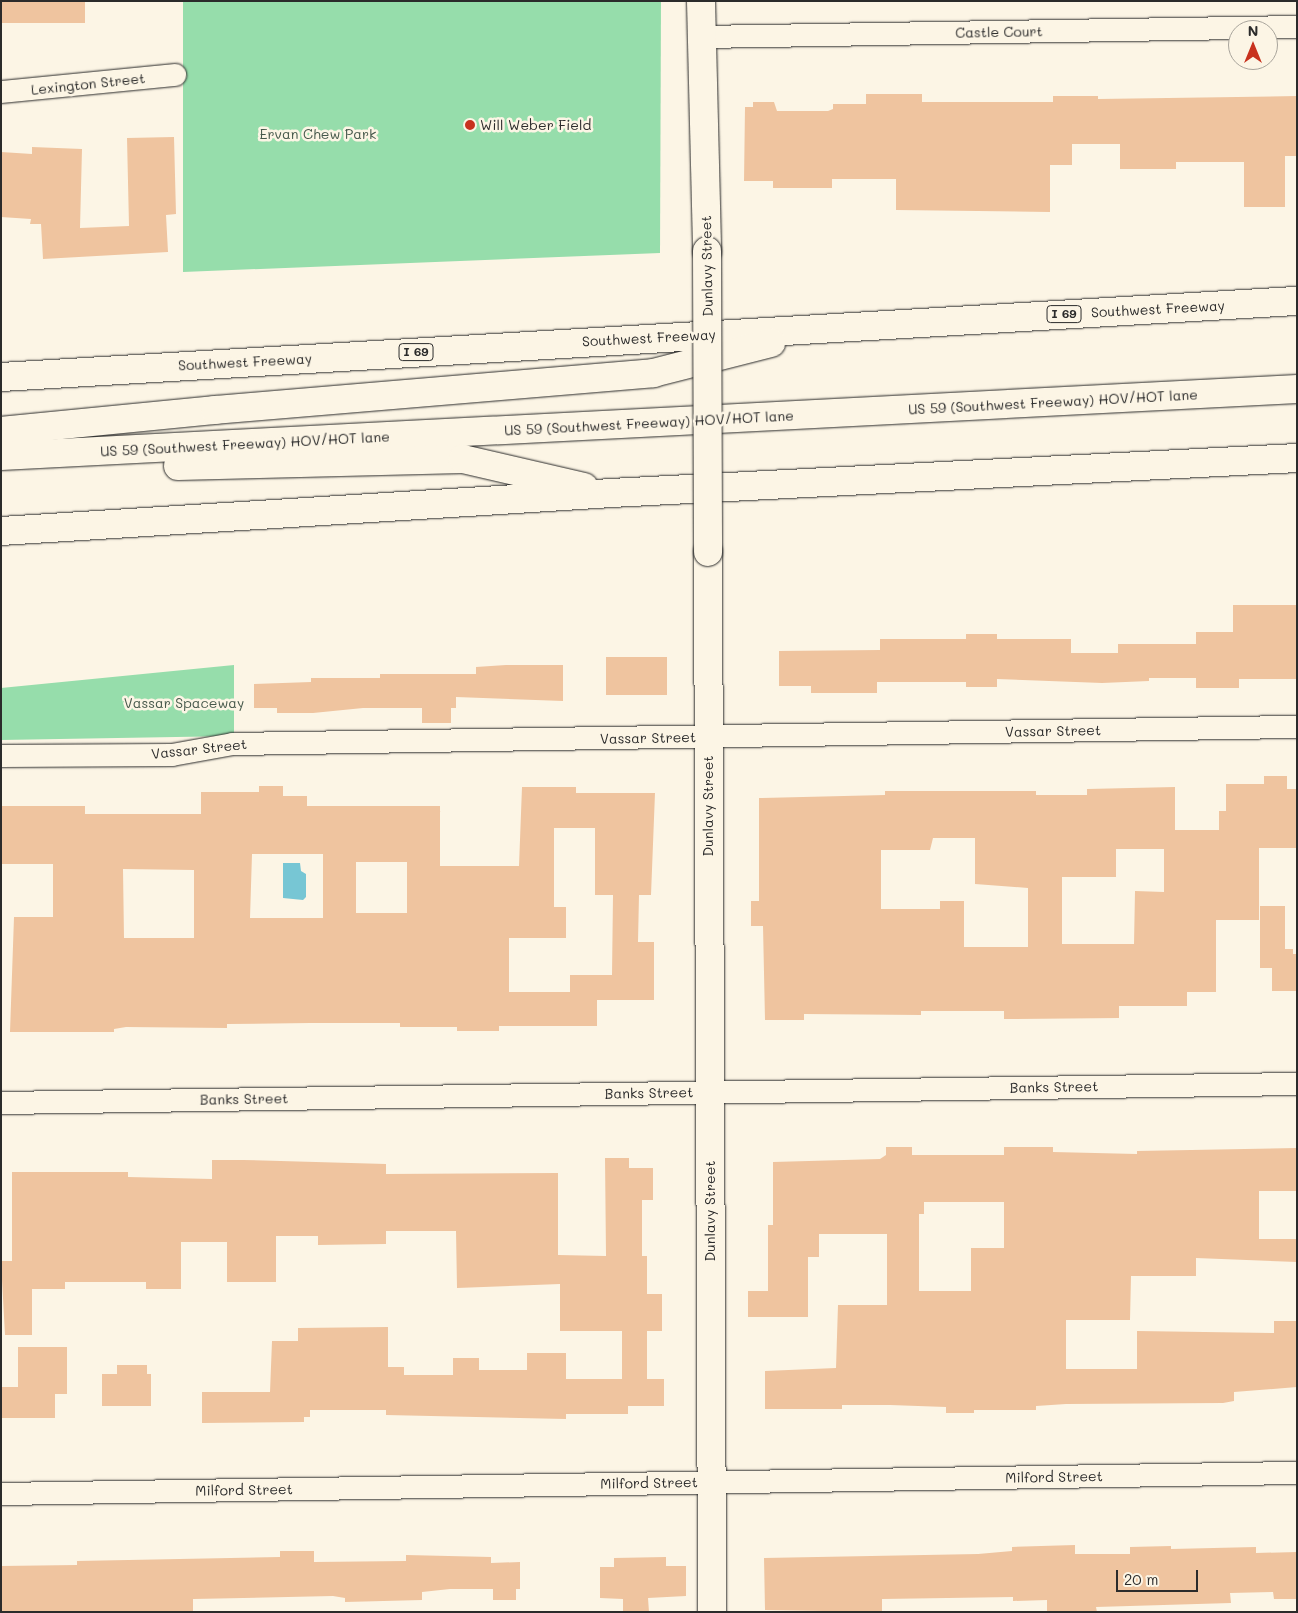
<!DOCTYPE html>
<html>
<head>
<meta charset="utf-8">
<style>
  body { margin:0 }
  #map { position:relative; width:1298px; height:1613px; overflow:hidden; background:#fcf5e5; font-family:Mali,sans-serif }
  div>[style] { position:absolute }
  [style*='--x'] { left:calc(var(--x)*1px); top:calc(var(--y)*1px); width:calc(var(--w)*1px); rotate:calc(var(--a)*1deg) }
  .green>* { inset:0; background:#96ddab }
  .water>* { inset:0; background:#77c6d4 }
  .building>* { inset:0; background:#efc49f }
  .roads { filter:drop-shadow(0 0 1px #2b2b2b) drop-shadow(0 0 1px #2b2b2b) }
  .street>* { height:22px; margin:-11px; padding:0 11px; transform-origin:11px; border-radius:11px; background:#fcf5e5 }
  .secondary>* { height:28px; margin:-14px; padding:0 14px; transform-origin:14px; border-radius:14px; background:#fcf5e5 }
  .highway>* { height:28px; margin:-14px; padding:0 14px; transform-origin:14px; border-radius:14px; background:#fcf5e5 }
  .bridges { filter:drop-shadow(0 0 1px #2b2b2b) drop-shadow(0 0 1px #2b2b2b) }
  .secondary-bridge>* { height:28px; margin:-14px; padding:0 14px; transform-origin:14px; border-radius:14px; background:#fcf5e5 }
  .dots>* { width:14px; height:14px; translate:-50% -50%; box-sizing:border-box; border:2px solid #fcf5e5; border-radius:50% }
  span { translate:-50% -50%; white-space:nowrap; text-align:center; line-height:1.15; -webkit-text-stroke:5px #fcf5e5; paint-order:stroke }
  .shield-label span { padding:1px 4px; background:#fcf5e5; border:1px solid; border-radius:4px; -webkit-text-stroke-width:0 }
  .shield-label { font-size:12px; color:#2b2b2b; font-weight:700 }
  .street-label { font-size:14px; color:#2b2b2b }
  .poi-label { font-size:14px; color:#2b2b2b }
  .left { translate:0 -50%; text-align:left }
  .park-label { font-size:14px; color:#46584b }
  .frame { position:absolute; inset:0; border:2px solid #2b2b2b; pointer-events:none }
  .north { position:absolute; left:1228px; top:20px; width:50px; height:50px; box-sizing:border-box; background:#fcf5e5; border:1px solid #a8a49b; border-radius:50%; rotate:0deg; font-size:14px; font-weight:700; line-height:20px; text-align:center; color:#2b2b2b }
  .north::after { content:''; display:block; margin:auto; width:18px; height:22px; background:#c8321e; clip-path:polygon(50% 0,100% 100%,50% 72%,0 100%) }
  .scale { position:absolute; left:1116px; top:1570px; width:82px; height:22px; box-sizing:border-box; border:2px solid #2b2b2b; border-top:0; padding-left:6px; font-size:15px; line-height:18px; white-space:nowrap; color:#2b2b2b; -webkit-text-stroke:4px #fcf5e5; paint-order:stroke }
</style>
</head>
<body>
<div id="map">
  <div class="green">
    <i style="clip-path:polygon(183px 1px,661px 1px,660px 253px,183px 272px)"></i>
    <i style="clip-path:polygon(234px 665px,234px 736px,1px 740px,1px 688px)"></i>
  </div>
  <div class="water">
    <i style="clip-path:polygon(283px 863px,300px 863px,301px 871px,306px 874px,306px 897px,303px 900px,283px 898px)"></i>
  </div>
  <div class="building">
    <i style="clip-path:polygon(1px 1px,85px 1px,85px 23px,1px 23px)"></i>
    <i style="clip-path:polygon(866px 94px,922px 94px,922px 102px,1053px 102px,1053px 96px,1098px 96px,1098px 99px,1297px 96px,1297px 156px,1285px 156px,1285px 207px,1244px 207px,1244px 162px,1176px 162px,1176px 169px,1120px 169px,1120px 144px,1072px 144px,1072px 165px,1050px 165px,1050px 212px,896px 210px,896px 179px,832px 179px,832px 188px,773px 188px,773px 181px,744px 181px,745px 107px,753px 107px,753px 102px,774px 102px,777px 111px,828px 111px,833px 109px,833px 104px,866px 104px)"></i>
    <i style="clip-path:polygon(174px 137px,176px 214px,166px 215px,168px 252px,43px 259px,41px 224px,30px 224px,31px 219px,1px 217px,1px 152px,32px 154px,32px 147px,82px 149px,80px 228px,129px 226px,127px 138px)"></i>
    <i style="clip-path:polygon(1233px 605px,1297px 605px,1297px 679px,1239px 679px,1239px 688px,1196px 688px,1196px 678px,1149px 678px,1149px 681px,1102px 683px,997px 679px,997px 687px,966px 687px,966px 682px,877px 682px,877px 693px,811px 693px,811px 686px,779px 686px,779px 651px,880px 650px,880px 639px,966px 639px,966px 634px,997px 634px,997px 639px,1071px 639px,1071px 653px,1118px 653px,1118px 644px,1196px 644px,1196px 632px,1233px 632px)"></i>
    <i style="clip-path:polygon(606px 657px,667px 657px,667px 695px,606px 695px)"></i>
    <i style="clip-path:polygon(506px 665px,563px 665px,563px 701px,456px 697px,456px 708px,451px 708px,451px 723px,422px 723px,422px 708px,363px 708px,313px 713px,277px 713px,277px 708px,254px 708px,254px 684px,311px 682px,311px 678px,380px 678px,380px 674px,476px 674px,476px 667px)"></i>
    <i style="clip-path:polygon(evenodd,1264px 776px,1287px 776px,1287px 789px,1297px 789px,1297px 848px,1259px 848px,1259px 920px,1216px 920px,1216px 992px,1187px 992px,1187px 1006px,1119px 1006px,1119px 1018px,1004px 1019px,1004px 1011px,921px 1011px,921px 1015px,804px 1014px,804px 1020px,765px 1020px,763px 926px,751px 926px,751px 901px,759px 901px,759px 798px,885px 795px,885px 791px,1036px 791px,1036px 795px,1087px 795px,1087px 789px,1175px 787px,1175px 830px,1219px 830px,1219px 811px,1226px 811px,1226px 784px,1264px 784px,1264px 776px,933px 838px,975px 838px,975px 884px,1028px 888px,1028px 947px,964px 947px,964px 901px,940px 901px,940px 909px,881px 909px,881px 850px,930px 850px,933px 838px,1264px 776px,1116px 849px,1164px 849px,1164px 892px,1135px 891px,1134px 944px,1062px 944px,1062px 877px,1116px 877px,1116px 849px)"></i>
    <i style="clip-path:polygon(evenodd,259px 786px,283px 786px,283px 796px,307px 796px,307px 806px,440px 806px,440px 866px,519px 866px,522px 787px,576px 787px,576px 793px,655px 793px,651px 895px,639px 895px,638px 942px,654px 942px,654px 1000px,597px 1000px,597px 1026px,499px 1026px,499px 1031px,457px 1031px,457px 1027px,400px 1027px,400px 1023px,310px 1023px,227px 1024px,227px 1028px,126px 1027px,114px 1029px,114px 1032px,10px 1032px,14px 917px,53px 917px,53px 864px,1px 864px,1px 806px,85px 806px,85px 814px,201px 814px,201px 792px,259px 792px,259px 786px,554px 828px,595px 828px,595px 895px,613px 895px,612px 975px,570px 975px,570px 992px,509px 992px,509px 938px,566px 938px,566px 907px,554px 907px,554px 828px,259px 786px,252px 854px,323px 854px,323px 918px,250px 918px,252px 854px,259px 786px,356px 862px,407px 862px,407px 913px,356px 913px,356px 862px,259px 786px,123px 869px,194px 870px,194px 938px,124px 938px,123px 869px)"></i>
    <i style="clip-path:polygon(1260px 906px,1285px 906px,1285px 949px,1293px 949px,1293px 954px,1297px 954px,1297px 991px,1272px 991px,1272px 968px,1260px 968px)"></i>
    <i style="clip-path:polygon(evenodd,886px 1147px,912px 1147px,912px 1155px,1004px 1155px,1004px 1147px,1053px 1147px,1053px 1152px,1137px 1154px,1137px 1151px,1297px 1148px,1297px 1191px,1259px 1191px,1259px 1239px,1297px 1239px,1297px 1262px,1196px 1258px,1196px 1276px,1131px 1276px,1130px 1320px,1066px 1320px,1066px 1369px,1137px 1369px,1137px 1331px,1274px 1333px,1274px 1321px,1297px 1321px,1297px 1387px,1234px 1392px,1234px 1401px,1223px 1403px,1066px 1404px,1036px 1406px,1036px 1410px,974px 1410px,974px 1413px,946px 1413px,946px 1407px,890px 1405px,842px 1405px,842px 1409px,765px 1409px,765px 1371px,836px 1368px,838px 1305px,887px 1305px,887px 1234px,819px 1234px,819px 1257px,808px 1257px,808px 1317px,748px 1317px,748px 1291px,768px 1291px,768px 1225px,773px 1225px,773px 1162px,880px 1159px,886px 1155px,886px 1147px,924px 1202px,1004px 1202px,1004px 1248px,971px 1248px,971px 1291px,919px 1291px,919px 1214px,924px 1214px,924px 1202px)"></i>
    <i style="clip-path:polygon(605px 1158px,629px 1158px,629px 1168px,653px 1168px,653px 1200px,642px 1200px,642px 1256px,647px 1256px,647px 1294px,662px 1294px,662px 1331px,647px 1331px,647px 1379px,664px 1379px,664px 1406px,628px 1406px,628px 1414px,566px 1414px,566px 1419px,386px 1415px,386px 1410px,310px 1410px,310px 1417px,304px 1417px,304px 1422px,202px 1423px,202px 1392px,270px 1392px,272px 1341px,298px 1341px,298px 1328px,388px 1327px,388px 1367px,404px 1367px,404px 1375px,453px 1375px,453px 1358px,479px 1358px,479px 1370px,527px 1370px,527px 1353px,566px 1353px,566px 1379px,622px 1379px,622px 1331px,560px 1331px,560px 1284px,457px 1288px,456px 1231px,386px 1231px,386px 1244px,318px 1245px,318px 1236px,276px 1236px,276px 1282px,227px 1282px,227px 1242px,181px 1242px,181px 1289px,146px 1289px,146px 1282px,65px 1282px,65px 1289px,32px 1289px,32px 1335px,5px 1335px,1px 1261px,12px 1261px,12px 1172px,128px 1172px,128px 1177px,212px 1179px,212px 1160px,243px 1160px,386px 1164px,386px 1174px,558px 1173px,558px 1255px,606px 1256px)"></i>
    <i style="clip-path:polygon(18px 1347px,67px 1347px,67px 1394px,55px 1394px,55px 1418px,1px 1418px,1px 1387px,18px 1387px)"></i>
    <i style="clip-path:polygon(117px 1365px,147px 1365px,147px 1374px,151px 1374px,151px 1406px,102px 1406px,102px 1374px,117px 1374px)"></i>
    <i style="clip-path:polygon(1075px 1545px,1075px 1554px,1130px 1554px,1130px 1547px,1171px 1546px,1171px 1549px,1256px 1547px,1256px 1553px,1297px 1552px,1297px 1599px,1274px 1599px,1273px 1592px,1230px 1593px,1231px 1603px,1096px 1607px,1097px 1612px,1047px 1612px,1047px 1600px,1013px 1601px,1013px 1597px,882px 1599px,882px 1612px,765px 1610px,764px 1558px,978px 1554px,1012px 1551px,1012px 1547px)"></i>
    <i style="clip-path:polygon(280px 1551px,314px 1551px,314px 1562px,406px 1561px,406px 1555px,491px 1557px,491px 1563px,520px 1562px,520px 1589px,516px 1589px,516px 1600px,493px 1600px,493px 1589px,450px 1589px,422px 1592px,422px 1600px,345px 1602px,345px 1598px,333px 1596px,193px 1599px,193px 1612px,1px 1612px,1px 1566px,77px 1565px,77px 1561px,280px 1557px)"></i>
    <i style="clip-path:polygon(666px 1557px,666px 1566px,686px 1566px,686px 1596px,648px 1598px,649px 1612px,623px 1612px,623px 1599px,600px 1598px,600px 1567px,614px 1567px,614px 1558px)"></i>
  </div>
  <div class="roads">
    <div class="street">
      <i style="--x:702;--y:37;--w:595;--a:-0.96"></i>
      <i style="--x:1;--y:92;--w:175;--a:-5.6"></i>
      <i style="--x:1;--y:756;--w:171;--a:-0.3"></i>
      <i style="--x:172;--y:755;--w:62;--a:-10.2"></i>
      <i style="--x:233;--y:744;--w:1064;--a:-0.92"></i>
      <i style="--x:1;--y:1103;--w:1296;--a:-0.84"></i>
      <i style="--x:1;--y:1494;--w:1296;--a:-0.93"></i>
    </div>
    <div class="secondary">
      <i style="--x:701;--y:1;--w:250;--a:88.6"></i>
      <i style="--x:708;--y:552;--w:1060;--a:89.78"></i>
    </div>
    <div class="highway">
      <i style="--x:1;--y:377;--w:1298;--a:-3.36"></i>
      <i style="--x:1;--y:431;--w:215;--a:-5.6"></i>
      <i style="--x:215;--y:410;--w:440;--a:-4.8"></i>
      <i style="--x:653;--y:373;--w:122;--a:-14.3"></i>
      <i style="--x:1;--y:456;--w:1298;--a:-2.96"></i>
      <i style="--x:178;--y:466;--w:285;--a:-1.4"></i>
      <i style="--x:463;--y:459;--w:124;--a:13"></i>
      <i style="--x:1;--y:531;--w:611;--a:-3.56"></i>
      <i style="--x:611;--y:493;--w:687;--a:-2.92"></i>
    </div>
  </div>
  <div class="bridges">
    <div class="secondary-bridge">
      <i style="--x:707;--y:251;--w:301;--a:89.8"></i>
    </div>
  </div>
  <div class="dots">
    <i style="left:470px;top:125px;background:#c8321e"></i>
  </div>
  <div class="shield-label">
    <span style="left:1064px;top:314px">I 69</span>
    <span style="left:416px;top:352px">I 69</span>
  </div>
  <div class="street-label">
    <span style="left:999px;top:32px;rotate:-1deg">Castle Court</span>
    <span style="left:88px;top:84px;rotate:-6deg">Lexington Street</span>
    <span style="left:707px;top:266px;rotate:-91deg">Dunlavy Street</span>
    <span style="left:1158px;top:309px;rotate:-3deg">Southwest Freeway</span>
    <span style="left:649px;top:338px;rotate:-3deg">Southwest Freeway</span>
    <span style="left:245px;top:362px;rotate:-3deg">Southwest Freeway</span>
    <span style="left:1053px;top:402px;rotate:-3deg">US 59 (Southwest Freeway) HOV/HOT lane</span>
    <span style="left:649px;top:423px;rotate:-3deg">US 59 (Southwest Freeway) HOV/HOT lane</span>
    <span style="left:245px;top:444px;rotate:-3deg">US 59 (Southwest Freeway) HOV/HOT lane</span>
    <span style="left:1053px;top:731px;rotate:-1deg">Vassar Street</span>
    <span style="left:648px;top:738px;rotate:-1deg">Vassar Street</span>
    <span style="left:199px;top:749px;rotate:-6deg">Vassar Street</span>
    <span style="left:708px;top:806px;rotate:-90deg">Dunlavy Street</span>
    <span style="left:1054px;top:1087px;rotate:-1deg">Banks Street</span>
    <span style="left:649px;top:1093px;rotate:-1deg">Banks Street</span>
    <span style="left:244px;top:1099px;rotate:-1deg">Banks Street</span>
    <span style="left:710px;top:1211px;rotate:-90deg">Dunlavy Street</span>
    <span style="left:1054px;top:1477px;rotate:-1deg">Milford Street</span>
    <span style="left:649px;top:1483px;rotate:-1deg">Milford Street</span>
    <span style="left:244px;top:1490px;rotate:-1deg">Milford Street</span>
  </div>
  <div class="poi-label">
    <span class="left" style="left:480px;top:125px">Will Weber Field</span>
  </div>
  <div class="park-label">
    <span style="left:318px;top:134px">Ervan Chew Park</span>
    <span style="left:184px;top:703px">Vassar Spaceway</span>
  </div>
  <div class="frame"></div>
  <div class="north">N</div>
  <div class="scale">20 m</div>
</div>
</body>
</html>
